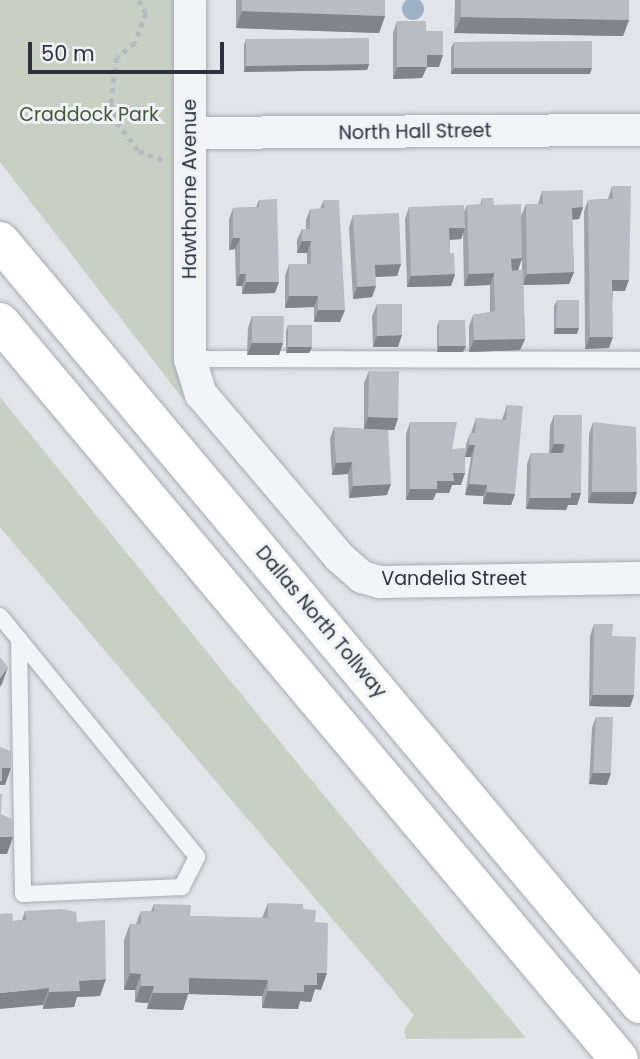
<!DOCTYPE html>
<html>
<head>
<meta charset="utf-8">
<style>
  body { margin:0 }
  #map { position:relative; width:640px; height:1059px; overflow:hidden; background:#e1e4e8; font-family:Poppins,sans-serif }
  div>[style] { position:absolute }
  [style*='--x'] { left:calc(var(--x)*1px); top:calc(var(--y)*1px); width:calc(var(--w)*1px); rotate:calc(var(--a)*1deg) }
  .green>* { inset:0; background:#c7d1c3 }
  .water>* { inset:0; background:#9fb2c5 }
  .round { border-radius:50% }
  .path>* { height:4.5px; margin-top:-2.25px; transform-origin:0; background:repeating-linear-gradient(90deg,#b7bac0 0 5px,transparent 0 10px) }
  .roads { filter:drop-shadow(0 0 2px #a7abb2) drop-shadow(0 0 2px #a7abb2) }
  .service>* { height:16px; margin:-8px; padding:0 8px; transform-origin:8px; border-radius:8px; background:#f3f4f7 }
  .minor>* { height:32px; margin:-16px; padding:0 16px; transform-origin:16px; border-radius:16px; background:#f3f4f7 }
  .motorway>* { height:38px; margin:-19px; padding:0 19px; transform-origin:19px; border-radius:19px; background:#fff }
  .wall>* { inset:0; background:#9ea3a9 }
  .shaded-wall>* { inset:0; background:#818489 }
  .building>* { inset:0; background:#b8bdc4 }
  span { translate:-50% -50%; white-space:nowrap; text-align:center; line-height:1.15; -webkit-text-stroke:6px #f0f3f6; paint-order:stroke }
  .park-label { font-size:19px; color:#405939 }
  .street-label { font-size:19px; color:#2b323e }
  .scale { position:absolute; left:28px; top:42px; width:196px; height:32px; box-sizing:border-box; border:4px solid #2b323e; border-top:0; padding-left:9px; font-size:21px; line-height:24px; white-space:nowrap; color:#2b323e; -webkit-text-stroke:5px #f0f3f6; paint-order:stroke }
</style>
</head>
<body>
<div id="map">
  <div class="green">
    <i style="clip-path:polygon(0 0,178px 0,183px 399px,0 162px)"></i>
    <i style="clip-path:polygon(0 397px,303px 770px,526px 1038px,406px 1039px,404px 1030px,414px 1015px,0 527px)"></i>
  </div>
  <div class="water">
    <i class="round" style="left:402px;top:-2px;width:22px;height:22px"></i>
  </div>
  <div class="path">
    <i style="--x:139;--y:0;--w:15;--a:62"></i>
    <i style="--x:146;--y:13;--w:32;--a:110"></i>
    <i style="--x:135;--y:43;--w:23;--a:140"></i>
    <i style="--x:117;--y:58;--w:45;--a:97.6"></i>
    <i style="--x:111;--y:103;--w:20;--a:72"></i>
    <i style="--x:117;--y:122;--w:36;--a:53"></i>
    <i style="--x:139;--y:151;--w:27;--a:20"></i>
  </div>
  <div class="roads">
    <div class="service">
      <i style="--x:190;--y:359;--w:450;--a:0.1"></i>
      <i style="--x:0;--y:616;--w:311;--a:50.7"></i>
      <i style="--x:197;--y:857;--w:34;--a:117"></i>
      <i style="--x:182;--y:887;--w:159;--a:177.5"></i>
      <i style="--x:23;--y:894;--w:255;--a:-90.9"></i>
    </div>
    <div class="minor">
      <i style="--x:190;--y:0;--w:359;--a:90"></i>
      <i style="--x:190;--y:359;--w:37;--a:73"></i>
      <i style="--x:201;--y:394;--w:214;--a:49.7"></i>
      <i style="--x:339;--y:557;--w:30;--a:41"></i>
      <i style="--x:362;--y:577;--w:19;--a:16"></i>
      <i style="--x:380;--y:582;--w:260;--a:-0.9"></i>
      <i style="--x:191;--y:133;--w:449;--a:-0.4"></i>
    </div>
    <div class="motorway">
      <i style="--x:0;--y:241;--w:996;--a:50.01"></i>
      <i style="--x:0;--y:322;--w:962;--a:49.97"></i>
    </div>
  </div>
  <div class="wall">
    <i style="clip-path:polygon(236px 0,385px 0,385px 16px,379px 33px,236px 28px)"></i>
    <i style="clip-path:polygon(455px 0,629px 0,629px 20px,623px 36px,454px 33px)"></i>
    <i style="clip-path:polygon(397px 21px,426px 31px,439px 67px,427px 67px,422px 78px,393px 79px,393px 33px)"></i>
    <i style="clip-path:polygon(246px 39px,369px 64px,367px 70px,244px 72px,244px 45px)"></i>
    <i style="clip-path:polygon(454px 42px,590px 74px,451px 74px,451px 48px)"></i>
    <i style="clip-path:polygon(612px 186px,625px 291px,613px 291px,609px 348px,585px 349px,584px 211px,588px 200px,608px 199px)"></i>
    <i style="clip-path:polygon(evenodd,542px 191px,583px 207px,579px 219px,572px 220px,574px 272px,569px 284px,523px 285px,525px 339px,520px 350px,469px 352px,469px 326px,473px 315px,490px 312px,490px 285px,464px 286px,463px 232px,461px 239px,450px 240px,450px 253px,455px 274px,451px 286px,407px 287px,405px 219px,409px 207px,464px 212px,467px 205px,480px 205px,482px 198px,494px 205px,521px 216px,526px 204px,538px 204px,542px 191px,522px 259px,522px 270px,518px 270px,522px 259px)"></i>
    <i style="clip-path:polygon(259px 200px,275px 293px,242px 294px,242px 286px,236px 286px,235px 249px,229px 250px,229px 219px,233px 208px,256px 207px)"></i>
    <i style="clip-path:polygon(324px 200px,340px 322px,314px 322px,314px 307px,285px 308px,285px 276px,289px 264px,307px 264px,307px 253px,297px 253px,297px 240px,302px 229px,306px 229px,306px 220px,310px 209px,320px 209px)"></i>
    <i style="clip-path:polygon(353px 215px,401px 264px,397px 276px,376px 277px,372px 297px,353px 299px,349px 227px)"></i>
    <i style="clip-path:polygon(557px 300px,577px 334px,554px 334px,554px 306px)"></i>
    <i style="clip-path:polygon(377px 304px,398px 347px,373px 347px,372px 316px)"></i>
    <i style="clip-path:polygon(252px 316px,283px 343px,279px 355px,247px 355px,248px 328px)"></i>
    <i style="clip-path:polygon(439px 320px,463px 352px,437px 352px,437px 327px)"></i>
    <i style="clip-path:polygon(288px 325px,312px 347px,309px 353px,286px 353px,286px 331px)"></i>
    <i style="clip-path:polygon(369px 371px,398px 418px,394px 430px,383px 430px,387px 495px,349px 498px,348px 474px,332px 475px,330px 439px,334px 427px,364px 429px,364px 383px)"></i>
    <i style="clip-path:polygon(507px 405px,515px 494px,511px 505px,483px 504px,483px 496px,465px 495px,471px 457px,465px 457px,461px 485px,452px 485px,449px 493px,436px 493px,433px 500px,406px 500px,406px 434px,410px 422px,452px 449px,465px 456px,466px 445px,470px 433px,471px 433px,476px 418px,502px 420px)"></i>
    <i style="clip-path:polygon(554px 415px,581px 493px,577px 505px,568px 505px,566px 510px,526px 509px,527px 464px,531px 453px,549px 453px,550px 426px)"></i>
    <i style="clip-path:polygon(593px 422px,637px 492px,633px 504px,588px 503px,589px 434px)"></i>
    <i style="clip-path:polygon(594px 624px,612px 636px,634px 695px,630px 707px,589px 706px,590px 636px)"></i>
    <i style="clip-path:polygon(596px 717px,607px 785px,589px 784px,592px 728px)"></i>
    <i style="clip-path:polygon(268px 903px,303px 909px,315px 922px,321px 990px,315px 989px,311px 1002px,300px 1001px,298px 1009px,262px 1008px,262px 996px,188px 994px,183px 1010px,147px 1009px,148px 1003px,135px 1002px,135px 990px,124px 990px,124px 940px,130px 924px,136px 924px,141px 911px,151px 911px,154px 904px,190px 916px,262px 918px)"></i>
    <i style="clip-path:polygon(25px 911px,77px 922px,100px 996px,77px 997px,74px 1007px,43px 1009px,43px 1005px,13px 921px,22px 920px)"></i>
  </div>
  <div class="shaded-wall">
    <i style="clip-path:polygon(242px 11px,385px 16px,379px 33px,236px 28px)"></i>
    <i style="clip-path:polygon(461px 17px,629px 20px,623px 36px,454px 33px)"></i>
    <i style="clip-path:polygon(427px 55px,443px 55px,439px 67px,422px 67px)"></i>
    <i style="clip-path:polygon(369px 64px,367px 70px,244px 72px,246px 66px)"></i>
    <i style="clip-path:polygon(397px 67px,427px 67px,422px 78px,393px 79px)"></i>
    <i style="clip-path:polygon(454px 68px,592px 68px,590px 74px,451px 74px)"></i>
    <i style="clip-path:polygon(583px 207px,579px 219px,568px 220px,572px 208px)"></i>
    <i style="clip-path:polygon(449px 228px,465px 228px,461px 239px,445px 240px)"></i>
    <i style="clip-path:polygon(233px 238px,240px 238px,235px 249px,229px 250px)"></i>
    <i style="clip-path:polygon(302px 241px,311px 241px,307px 253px,297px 253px)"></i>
    <i style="clip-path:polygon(522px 258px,518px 270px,507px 271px,511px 259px)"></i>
    <i style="clip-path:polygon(401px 264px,397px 276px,371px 277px,375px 265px)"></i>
    <i style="clip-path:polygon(574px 272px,569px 284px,523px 285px,527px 274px)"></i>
    <i style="clip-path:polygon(494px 273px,490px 285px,464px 286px,469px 274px)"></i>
    <i style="clip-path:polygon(240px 274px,246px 274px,242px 286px,236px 286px)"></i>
    <i style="clip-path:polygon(455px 274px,451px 286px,407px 287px,411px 276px)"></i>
    <i style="clip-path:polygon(612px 280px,629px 280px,625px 291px,608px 291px)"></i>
    <i style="clip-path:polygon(246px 282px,279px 282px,275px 293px,242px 294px)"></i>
    <i style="clip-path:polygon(376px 286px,372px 297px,353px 299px,357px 287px)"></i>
    <i style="clip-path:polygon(289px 296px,318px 296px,314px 307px,285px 308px)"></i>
    <i style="clip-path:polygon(318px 310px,345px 310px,340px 322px,314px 322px)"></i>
    <i style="clip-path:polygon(556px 328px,579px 328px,577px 334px,554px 334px)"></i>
    <i style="clip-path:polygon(402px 335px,398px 347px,373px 347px,377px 336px)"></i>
    <i style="clip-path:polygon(590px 337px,613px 337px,609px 348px,585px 349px)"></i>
    <i style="clip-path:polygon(525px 339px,520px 350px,469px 352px,474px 340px)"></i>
    <i style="clip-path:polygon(252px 343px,283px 343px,279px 355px,247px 355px)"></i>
    <i style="clip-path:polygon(439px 346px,466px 346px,463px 352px,437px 352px)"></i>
    <i style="clip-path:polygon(288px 347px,312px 347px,309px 353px,286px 353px)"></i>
    <i style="clip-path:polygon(368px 417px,398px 418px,394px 430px,364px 429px)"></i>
    <i style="clip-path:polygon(554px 444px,565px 444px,560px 456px,549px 456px)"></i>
    <i style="clip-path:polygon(469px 445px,475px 445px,471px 457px,465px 457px)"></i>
    <i style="clip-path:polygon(352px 462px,348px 474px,332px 475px,336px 463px)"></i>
    <i style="clip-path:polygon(453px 473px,465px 473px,461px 485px,452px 485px,449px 493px,436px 493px,433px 500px,406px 500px,410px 489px,437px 481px)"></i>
    <i style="clip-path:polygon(391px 484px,387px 495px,349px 498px,353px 486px)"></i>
    <i style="clip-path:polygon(469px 484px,487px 485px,483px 496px,465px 495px)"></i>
    <i style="clip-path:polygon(487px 492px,515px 494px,511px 505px,483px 504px)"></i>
    <i style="clip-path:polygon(592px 492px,637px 492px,633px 504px,588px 503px)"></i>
    <i style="clip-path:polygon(571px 493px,581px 493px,577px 505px,568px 505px,566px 510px,526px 509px,530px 498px)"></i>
    <i style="clip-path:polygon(8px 667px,2px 684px,0 687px,0 678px)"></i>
    <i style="clip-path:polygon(593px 695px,634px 695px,630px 707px,589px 706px)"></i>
    <i style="clip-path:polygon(2px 768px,11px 768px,5px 785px,0 785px,0 773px)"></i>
    <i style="clip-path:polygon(593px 773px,611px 773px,607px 785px,589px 784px)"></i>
    <i style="clip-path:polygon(0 837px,13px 837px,7px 854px,0 854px)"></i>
    <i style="clip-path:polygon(130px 973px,141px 974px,135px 990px,124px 990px)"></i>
    <i style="clip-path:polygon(317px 973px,327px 973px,321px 990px,315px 989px,311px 1002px,300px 1001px,298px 1009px,262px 1008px,268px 991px)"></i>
    <i style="clip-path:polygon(189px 978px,268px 980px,262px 996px,188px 994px,183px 1010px,147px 1009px,153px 993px)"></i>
    <i style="clip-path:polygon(106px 979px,100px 996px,77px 997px,74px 1007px,43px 1009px,49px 992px,79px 981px)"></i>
    <i style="clip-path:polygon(141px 986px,154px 986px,148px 1003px,135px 1002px)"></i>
    <i style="clip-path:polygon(49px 988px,43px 1005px,0 1009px,0 993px)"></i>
  </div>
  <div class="building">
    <i style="clip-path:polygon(242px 0,385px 0,385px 16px,242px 11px)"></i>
    <i style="clip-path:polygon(461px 0,629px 0,629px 20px,461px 17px)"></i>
    <i style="clip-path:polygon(397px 21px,426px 21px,426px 31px,443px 31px,443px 55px,427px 55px,427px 67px,397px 67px)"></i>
    <i style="clip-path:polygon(369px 38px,369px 64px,246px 66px,246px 39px)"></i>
    <i style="clip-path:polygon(592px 41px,592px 68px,454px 68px,454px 42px)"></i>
    <i style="clip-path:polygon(612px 186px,631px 186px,629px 280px,612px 280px,613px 337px,590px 337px,588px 200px,613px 199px)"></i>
    <i style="clip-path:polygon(583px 190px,583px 207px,572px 208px,574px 272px,527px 274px,526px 204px,543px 204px,542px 191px)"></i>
    <i style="clip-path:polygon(482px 198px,493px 198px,494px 205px,521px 204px,522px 258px,511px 259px,512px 271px,523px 270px,525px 339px,474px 340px,473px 315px,495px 311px,494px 273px,469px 274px,467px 205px,482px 204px)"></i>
    <i style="clip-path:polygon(277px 199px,279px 282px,246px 282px,246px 274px,240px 274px,240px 238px,233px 238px,233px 208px,259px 207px,259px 200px)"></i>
    <i style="clip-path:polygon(324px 200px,339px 200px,345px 310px,318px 310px,318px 296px,289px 296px,289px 264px,311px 264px,311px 241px,302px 241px,302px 229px,310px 229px,310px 209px,324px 208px)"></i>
    <i style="clip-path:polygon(464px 205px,465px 228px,449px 228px,450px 253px,454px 253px,455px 274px,411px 276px,409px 207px)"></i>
    <i style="clip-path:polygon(399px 213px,401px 264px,375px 265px,376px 286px,357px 287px,353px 215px)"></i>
    <i style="clip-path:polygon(557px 300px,579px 300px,579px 328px,556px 328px)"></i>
    <i style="clip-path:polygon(377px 304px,402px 304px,402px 335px,377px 336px)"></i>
    <i style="clip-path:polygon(252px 316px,284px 316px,283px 343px,252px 343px)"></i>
    <i style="clip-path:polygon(439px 320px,465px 320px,466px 346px,439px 346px)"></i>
    <i style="clip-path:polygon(288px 325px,312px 325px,312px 347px,288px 347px)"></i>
    <i style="clip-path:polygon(369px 371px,399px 371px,398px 418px,368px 417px)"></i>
    <i style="clip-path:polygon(507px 405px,523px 406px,515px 494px,487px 492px,487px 485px,469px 484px,475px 445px,469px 445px,470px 433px,475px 433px,476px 418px,506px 420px)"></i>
    <i style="clip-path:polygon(554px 415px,582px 415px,581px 493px,571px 493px,571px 498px,530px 498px,531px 453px,564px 453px,565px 444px,554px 444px)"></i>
    <i style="clip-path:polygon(410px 422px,457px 422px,452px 449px,465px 448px,465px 473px,453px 473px,454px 481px,437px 481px,437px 489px,410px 489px)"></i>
    <i style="clip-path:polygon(593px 422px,636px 427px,637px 492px,592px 492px)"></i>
    <i style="clip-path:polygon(334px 427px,388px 430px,391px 484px,353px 486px,352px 462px,336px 463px)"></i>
    <i style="clip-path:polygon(594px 624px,613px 624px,612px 636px,636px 637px,634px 695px,593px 695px)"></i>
    <i style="clip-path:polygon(0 657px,8px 667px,0 678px)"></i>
    <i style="clip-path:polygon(596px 717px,613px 717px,611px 773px,593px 773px)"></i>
    <i style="clip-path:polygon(0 747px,11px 751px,11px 768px,2px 768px,2px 781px,0 781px)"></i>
    <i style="clip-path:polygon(0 794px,2px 794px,1px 814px,14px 820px,13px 837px,0 837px)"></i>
    <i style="clip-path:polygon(268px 903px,303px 904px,303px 909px,316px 910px,315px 922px,328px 923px,327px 973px,317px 973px,317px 985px,304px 985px,304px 992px,268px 991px,268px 980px,189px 978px,189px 993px,153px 993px,154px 986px,141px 986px,141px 974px,130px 973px,130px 924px,141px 924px,141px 911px,154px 911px,154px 904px,191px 905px,190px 916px,268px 918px)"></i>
    <i style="clip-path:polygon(62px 909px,76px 912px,77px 922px,105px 920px,106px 979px,79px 981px,80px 991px,49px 992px,49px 988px,0 993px,0 914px,12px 913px,13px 921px,26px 920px,25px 911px)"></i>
  </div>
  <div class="park-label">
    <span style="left:89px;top:115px">Craddock Park</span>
  </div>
  <div class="street-label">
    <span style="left:415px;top:132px;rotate:-1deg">North Hall Street</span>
    <span style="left:190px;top:189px;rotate:-90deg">Hawthorne Avenue</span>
    <span style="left:454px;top:579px">Vandelia Street</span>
    <span style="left:321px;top:622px;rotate:50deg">Dallas North Tollway</span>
  </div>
  <div class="scale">50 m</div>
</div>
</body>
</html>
